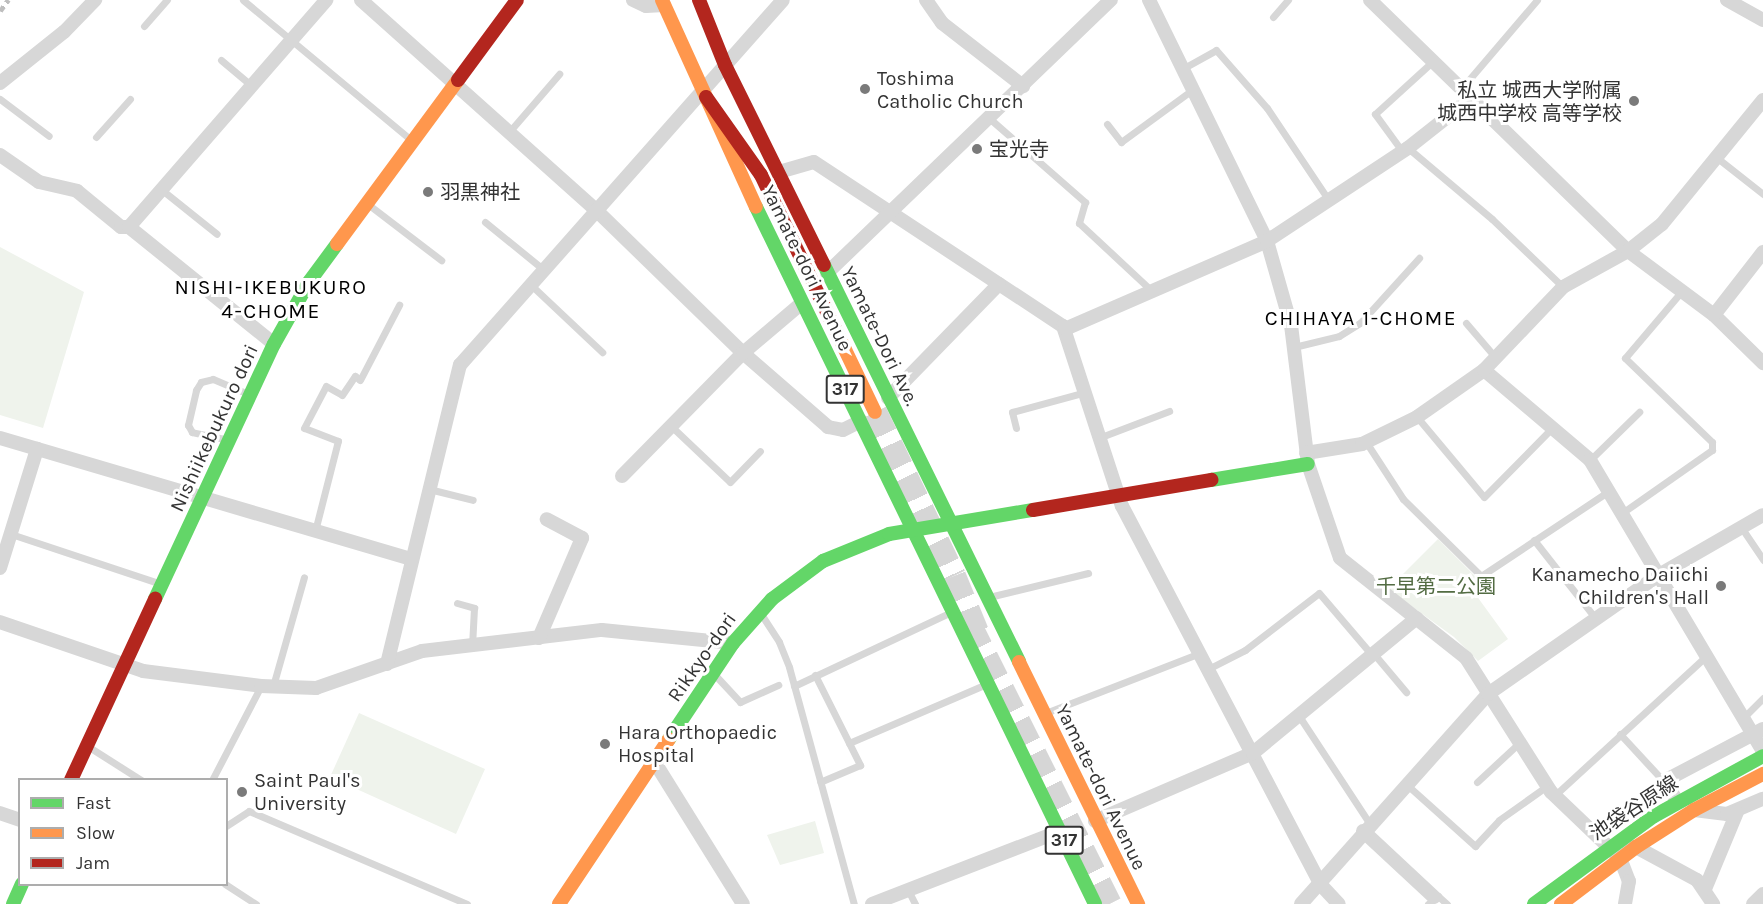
<!DOCTYPE html>
<html>
<head>
<meta charset="utf-8">
<style>
  body { margin:0 }
  #map { position:relative; width:1763px; height:904px; overflow:hidden; background:#fff; font-family:Karla,"Noto Sans JP",sans-serif }
  div>[style] { position:absolute }
  [style*='--x'] { left:calc(var(--x)*1px); top:calc(var(--y)*1px); width:calc(var(--w)*1px); rotate:calc(var(--a)*1deg) }
  .green>* { inset:0; background:#eff3ec }
  .highway-tunnel>* { height:24px; margin-top:-12px; transform-origin:0; background:repeating-linear-gradient(90deg,#d6d6d6 0 24px,transparent 0 36px) }
  .lane>* { height:7px; margin:-3.5px; padding:0 3.5px; transform-origin:3.5px; border-radius:3.5px; background:#d7d7d7 }
  .street>* { height:14px; margin:-7px; padding:0 7px; transform-origin:7px; border-radius:7px; background:#d7d7d7 }
  .fast>* { height:14px; margin:-7px; padding:0 7px; transform-origin:7px; border-radius:7px; background:#63d668 }
  .slow>* { height:14px; margin:-7px; padding:0 7px; transform-origin:7px; border-radius:7px; background:#ff974d }
  .jam>* { height:14px; margin:-7px; padding:0 7px; transform-origin:7px; border-radius:7px; background:#b3261e }
  .rail>* { height:4.5px; margin-top:-2.25px; transform-origin:0; background:repeating-linear-gradient(90deg,#bebebe 0 6px,transparent 0 10.5px) }
  .dots>* { width:16px; height:16px; translate:-50% -50%; box-sizing:border-box; border:3px solid #fff; border-radius:50% }
  span { translate:-50% -50%; white-space:nowrap; text-align:center; line-height:1.15; -webkit-text-stroke:6px #fff; paint-order:stroke }
  .shield-label span { padding:2px 4px; background:#fff; border:2px solid; border-radius:4px; -webkit-text-stroke-width:0 }
  .shield-label { font-size:18px; color:#333; font-weight:700 }
  .poi-label { font-size:20px; color:#333 }
  .left { translate:0 -50%; text-align:left }
  .right { translate:-100% -50%; text-align:right }
  .street-label { font-size:20px; color:#333 }
  .park-label { font-size:20px; color:#536c43 }
  .neighbourhood-label { font-size:21px; color:#000; letter-spacing:1.5px }
  .legend { position:absolute; left:18px; top:778px; width:210px; height:108px; box-sizing:border-box; background:#fff; border:2px solid #adadad; margin:0; padding:8px 10px; list-style:none; font-size:18px; color:#333 }
  .legend li { display:flex; align-items:center; gap:12px; height:30px }
  .legend b { width:30px; border:2px solid #adadad }
</style>
</head>
<body>
<div id="map">
  <div class="green">
    <i style="clip-path:polygon(0 247px,84px 292px,43px 428px,0 415px)"></i>
    <i style="clip-path:polygon(1438px 539px,1476px 577px,1468px 584px,1508px 639px,1478px 661px,1454px 637px,1388px 589px)"></i>
    <i style="clip-path:polygon(359px 713px,485px 769px,456px 834px,330px 777px)"></i>
    <i style="clip-path:polygon(815px 821px,824px 853px,780px 865px,767px 835px)"></i>
  </div>
  <div class="highway-tunnel">
    <i style="--x:875;--y:412;--w:182;--a:64.3"></i>
    <i style="--x:954;--y:576;--w:66;--a:67.7"></i>
    <i style="--x:970;--y:625;--w:312;--a:63.4"></i>
  </div>
  <div class="lane">
    <i style="--x:243;--y:0;--w:219;--a:39.8"></i>
    <i style="--x:1273;--y:17;--w:23;--a:-49"></i>
    <i style="--x:144;--y:26;--w:35;--a:-49"></i>
    <i style="--x:221;--y:60;--w:40;--a:40"></i>
    <i style="--x:1182;--y:69;--w:39;--a:-29"></i>
    <i style="--x:1216;--y:50;--w:77;--a:48.7"></i>
    <i style="--x:1267;--y:108;--w:110;--a:56.2"></i>
    <i style="--x:1461;--y:89;--w:117;--a:-49.5"></i>
    <i style="--x:0;--y:99;--w:61;--a:37.1"></i>
    <i style="--x:989;--y:118;--w:128;--a:41.2"></i>
    <i style="--x:1085;--y:202;--w:22;--a:106"></i>
    <i style="--x:1079;--y:223;--w:100;--a:43"></i>
    <i style="--x:1107;--y:124;--w:23;--a:52"></i>
    <i style="--x:1121;--y:142;--w:88;--a:-36.2"></i>
    <i style="--x:509;--y:132;--w:77;--a:-49.2"></i>
    <i style="--x:96;--y:137;--w:51;--a:-48.2"></i>
    <i style="--x:1408;--y:148;--w:110;--a:40.2"></i>
    <i style="--x:1492;--y:219;--w:98;--a:43.8"></i>
    <i style="--x:1402;--y:151;--w:46;--a:-126.1"></i>
    <i style="--x:1375;--y:114;--w:77;--a:-42.4"></i>
    <i style="--x:1716;--y:157;--w:60;--a:38.2"></i>
    <i style="--x:162;--y:190;--w:70;--a:38.7"></i>
    <i style="--x:369;--y:205;--w:91;--a:37.4"></i>
    <i style="--x:485;--y:222;--w:76;--a:39.1"></i>
    <i style="--x:531;--y:285;--w:98;--a:43.3"></i>
    <i style="--x:1466;--y:323;--w:46;--a:49.4"></i>
    <i style="--x:1294;--y:347;--w:46;--a:-13.7"></i>
    <i style="--x:1339;--y:336;--w:25;--a:-32"></i>
    <i style="--x:1360;--y:323;--w:88;--a:-47.8"></i>
    <i style="--x:1417;--y:417;--w:104;--a:50.1"></i>
    <i style="--x:1484;--y:497;--w:94;--a:-45.4"></i>
    <i style="--x:671;--y:426;--w:81;--a:43.5"></i>
    <i style="--x:730;--y:482;--w:43;--a:-45.9"></i>
    <i style="--x:1016;--y:428;--w:16;--a:-104"></i>
    <i style="--x:1012;--y:412;--w:77;--a:-15.1"></i>
    <i style="--x:1101;--y:437;--w:73;--a:-20.9"></i>
    <i style="--x:229;--y:440;--w:38;--a:-168"></i>
    <i style="--x:192;--y:432;--w:8;--a:-120"></i>
    <i style="--x:188;--y:425;--w:36;--a:-77"></i>
    <i style="--x:196;--y:390;--w:9;--a:-58"></i>
    <i style="--x:201;--y:382;--w:12;--a:-14"></i>
    <i style="--x:213;--y:379;--w:38;--a:23"></i>
    <i style="--x:1366;--y:442;--w:68;--a:57"></i>
    <i style="--x:1403;--y:499;--w:110;--a:44.6"></i>
    <i style="--x:1481;--y:576;--w:154;--a:-33.6"></i>
    <i style="--x:1590;--y:460;--w:69;--a:-44.4"></i>
    <i style="--x:429;--y:489;--w:45;--a:14"></i>
    <i style="--x:1622;--y:513;--w:110;--a:-35"></i>
    <i style="--x:1712;--y:450;--w:8;--a:-90"></i>
    <i style="--x:1712;--y:442;--w:121;--a:-136"></i>
    <i style="--x:1625;--y:358;--w:87;--a:-49.7"></i>
    <i style="--x:1741;--y:527;--w:40;--a:56"></i>
    <i style="--x:315;--y:531;--w:93;--a:-75.7"></i>
    <i style="--x:338;--y:441;--w:36;--a:-159"></i>
    <i style="--x:304;--y:428;--w:47;--a:-62.4"></i>
    <i style="--x:326;--y:386;--w:18;--a:29"></i>
    <i style="--x:342;--y:395;--w:23;--a:-56"></i>
    <i style="--x:355;--y:376;--w:6;--a:39"></i>
    <i style="--x:360;--y:380;--w:85;--a:-62.5"></i>
    <i style="--x:11;--y:534;--w:158;--a:18.4"></i>
    <i style="--x:1534;--y:540;--w:100;--a:51.9"></i>
    <i style="--x:989;--y:597;--w:102;--a:-13.6"></i>
    <i style="--x:457;--y:603;--w:18;--a:16"></i>
    <i style="--x:474;--y:608;--w:37;--a:93"></i>
    <i style="--x:761;--y:614;--w:33;--a:57"></i>
    <i style="--x:779;--y:642;--w:27;--a:68"></i>
    <i style="--x:789;--y:667;--w:246;--a:74.7"></i>
    <i style="--x:1374;--y:654;--w:50;--a:49.9"></i>
    <i style="--x:1208;--y:669;--w:42;--a:-27.2"></i>
    <i style="--x:1245;--y:650;--w:93;--a:-37.6"></i>
    <i style="--x:1319;--y:593;--w:82;--a:49.5"></i>
    <i style="--x:715;--y:675;--w:37;--a:47"></i>
    <i style="--x:740;--y:702;--w:42;--a:-24.1"></i>
    <i style="--x:815;--y:675;--w:101;--a:63.4"></i>
    <i style="--x:860;--y:765;--w:43;--a:157"></i>
    <i style="--x:273;--y:686;--w:113;--a:-74.1"></i>
    <i style="--x:794;--y:686;--w:174;--a:-25.2"></i>
    <i style="--x:1048;--y:712;--w:163;--a:-21.2"></i>
    <i style="--x:1299;--y:716;--w:129;--a:56.7"></i>
    <i style="--x:1744;--y:717;--w:27;--a:-45"></i>
    <i style="--x:1620;--y:734;--w:69;--a:47.3"></i>
    <i style="--x:849;--y:743;--w:147;--a:-23.2"></i>
    <i style="--x:89;--y:747;--w:62;--a:32.4"></i>
    <i style="--x:212;--y:780;--w:106;--a:-62.5"></i>
    <i style="--x:1477;--y:782;--w:57;--a:-42.9"></i>
    <i style="--x:1406;--y:784;--w:93;--a:41.9"></i>
    <i style="--x:1475;--y:846;--w:35;--a:-47"></i>
    <i style="--x:1499;--y:820;--w:59;--a:-35.3"></i>
    <i style="--x:1554;--y:796;--w:207;--a:-42.6"></i>
    <i style="--x:226;--y:826;--w:27;--a:-33"></i>
    <i style="--x:249;--y:811;--w:237;--a:23.1"></i>
    <i style="--x:225;--y:884;--w:37;--a:33"></i>
    <i style="--x:908;--y:890;--w:16;--a:63"></i>
    <i style="--x:1428;--y:904;--w:13;--a:-39"></i>
    <i style="--x:1438;--y:896;--w:12;--a:42"></i>
  </div>
  <div class="street">
    <i style="--x:361;--y:0;--w:317;--a:41.8"></i>
    <i style="--x:597;--y:211;--w:204;--a:44.2"></i>
    <i style="--x:743;--y:353;--w:113;--a:41"></i>
    <i style="--x:828;--y:427;--w:15;--a:11"></i>
    <i style="--x:843;--y:430;--w:20;--a:-27"></i>
    <i style="--x:633;--y:0;--w:14;--a:25"></i>
    <i style="--x:646;--y:6;--w:18;--a:-3"></i>
    <i style="--x:926;--y:0;--w:28;--a:55"></i>
    <i style="--x:942;--y:23;--w:103;--a:37.9"></i>
    <i style="--x:1149;--y:0;--w:268;--a:63.9"></i>
    <i style="--x:1267;--y:241;--w:87;--a:74.1"></i>
    <i style="--x:1291;--y:325;--w:140;--a:83"></i>
    <i style="--x:1308;--y:464;--w:99;--a:71.2"></i>
    <i style="--x:1340;--y:558;--w:161;--a:38.4"></i>
    <i style="--x:1466;--y:658;--w:159;--a:57.6"></i>
    <i style="--x:1551;--y:792;--w:95;--a:43.7"></i>
    <i style="--x:1620;--y:858;--w:25;--a:69"></i>
    <i style="--x:1629;--y:881;--w:23;--a:100"></i>
    <i style="--x:1370;--y:0;--w:360;--a:44.2"></i>
    <i style="--x:1628;--y:251;--w:107;--a:36.7"></i>
    <i style="--x:1714;--y:315;--w:69;--a:44.4"></i>
    <i style="--x:1727;--y:0;--w:41;--a:29.1"></i>
    <i style="--x:0;--y:83;--w:82;--a:-38.6"></i>
    <i style="--x:64;--y:32;--w:45;--a:-45.9"></i>
    <i style="--x:0;--y:155;--w:47;--a:34.7"></i>
    <i style="--x:39;--y:182;--w:39;--a:13"></i>
    <i style="--x:77;--y:191;--w:57;--a:39.3"></i>
    <i style="--x:121;--y:227;--w:8;--a:0"></i>
    <i style="--x:129;--y:227;--w:186;--a:38.9"></i>
    <i style="--x:779;--y:172;--w:36;--a:-16"></i>
    <i style="--x:814;--y:162;--w:298;--a:33.4"></i>
    <i style="--x:1063;--y:326;--w:189;--a:71.9"></i>
    <i style="--x:1122;--y:506;--w:428;--a:62.3"></i>
    <i style="--x:1321;--y:885;--w:26;--a:47"></i>
    <i style="--x:129;--y:227;--w:301;--a:-49"></i>
    <i style="--x:827;--y:273;--w:394;--a:-43.9"></i>
    <i style="--x:1714;--y:315;--w:80;--a:-52.1"></i>
    <i style="--x:1065;--y:329;--w:220;--a:-23.5"></i>
    <i style="--x:1267;--y:241;--w:169;--a:-33.4"></i>
    <i style="--x:1408;--y:148;--w:79;--a:-38.3"></i>
    <i style="--x:1484;--y:370;--w:139;--a:40.3"></i>
    <i style="--x:1590;--y:460;--w:339;--a:59.3"></i>
    <i style="--x:888;--y:398;--w:159;--a:-45.8"></i>
    <i style="--x:0;--y:438;--w:429;--a:16.4"></i>
    <i style="--x:1306;--y:453;--w:57;--a:-9.1"></i>
    <i style="--x:1362;--y:444;--w:61;--a:-26.1"></i>
    <i style="--x:1417;--y:417;--w:82;--a:-35"></i>
    <i style="--x:1484;--y:370;--w:115;--a:-46.4"></i>
    <i style="--x:1563;--y:287;--w:74;--a:-29"></i>
    <i style="--x:1628;--y:251;--w:43;--a:-38.5"></i>
    <i style="--x:1662;--y:224;--w:160;--a:-50.8"></i>
    <i style="--x:622;--y:476;--w:173;--a:-45.5"></i>
    <i style="--x:743;--y:353;--w:77;--a:-40.3"></i>
    <i style="--x:0;--y:568;--w:125;--a:-72.7"></i>
    <i style="--x:0;--y:622;--w:151;--a:18.9"></i>
    <i style="--x:143;--y:671;--w:119;--a:7.2"></i>
    <i style="--x:261;--y:686;--w:55;--a:2.1"></i>
    <i style="--x:316;--y:688;--w:112;--a:-19.2"></i>
    <i style="--x:422;--y:651;--w:181;--a:-6.7"></i>
    <i style="--x:602;--y:630;--w:132;--a:5.7"></i>
    <i style="--x:539;--y:638;--w:109;--a:-66.7"></i>
    <i style="--x:582;--y:538;--w:40;--a:-152"></i>
    <i style="--x:387;--y:664;--w:308;--a:-76.3"></i>
    <i style="--x:460;--y:365;--w:487;--a:-48.5"></i>
    <i style="--x:654;--y:761;--w:168;--a:58.1"></i>
    <i style="--x:1677;--y:801;--w:19;--a:-122"></i>
    <i style="--x:1667;--y:785;--w:8;--a:-67"></i>
    <i style="--x:1670;--y:778;--w:105;--a:-27.8"></i>
    <i style="--x:1694;--y:810;--w:33;--a:7"></i>
    <i style="--x:1727;--y:814;--w:39;--a:-23"></i>
    <i style="--x:0;--y:813;--w:21;--a:19"></i>
    <i style="--x:1095;--y:821;--w:172;--a:-23.3"></i>
    <i style="--x:1253;--y:753;--w:212;--a:-39.5"></i>
    <i style="--x:1363;--y:831;--w:97;--a:42.9"></i>
    <i style="--x:1628;--y:847;--w:8;--a:0"></i>
    <i style="--x:1636;--y:847;--w:69;--a:28.4"></i>
    <i style="--x:1697;--y:880;--w:29;--a:56"></i>
    <i style="--x:1705;--y:889;--w:83;--a:-67.4"></i>
    <i style="--x:872;--y:904;--w:202;--a:-21.2"></i>
    <i style="--x:1301;--y:904;--w:281;--a:-48.3"></i>
    <i style="--x:1488;--y:694;--w:206;--a:-34.9"></i>
    <i style="--x:1657;--y:576;--w:122;--a:-29.9"></i>
    <i style="--x:1753;--y:904;--w:14;--a:-45"></i>
  </div>
  <div class="fast">
    <i style="--x:756;--y:207;--w:775;--a:64.06"></i>
    <i style="--x:824;--y:265;--w:442;--a:63.8"></i>
    <i style="--x:1211;--y:480;--w:98;--a:-9.4"></i>
    <i style="--x:155;--y:599;--w:281;--a:-65"></i>
    <i style="--x:274;--y:344;--w:71;--a:-60.6"></i>
    <i style="--x:309;--y:282;--w:47;--a:-53.6"></i>
    <i style="--x:669;--y:739;--w:115;--a:-56.3"></i>
    <i style="--x:733;--y:643;--w:59;--a:-48.4"></i>
    <i style="--x:772;--y:599;--w:64;--a:-36.7"></i>
    <i style="--x:823;--y:561;--w:71;--a:-22.2"></i>
    <i style="--x:889;--y:534;--w:146;--a:-9.5"></i>
    <i style="--x:13;--y:904;--w:22;--a:-66"></i>
    <i style="--x:1534;--y:904;--w:149;--a:-36.3"></i>
    <i style="--x:1654;--y:816;--w:124;--a:-28.8"></i>
  </div>
  <div class="slow">
    <i style="--x:662;--y:0;--w:227;--a:65.6"></i>
    <i style="--x:337;--y:244;--w:204;--a:-53.6"></i>
    <i style="--x:839;--y:337;--w:83;--a:64.4"></i>
    <i style="--x:1019;--y:662;--w:270;--a:63.8"></i>
    <i style="--x:559;--y:904;--w:198;--a:-56.3"></i>
    <i style="--x:1561;--y:904;--w:94;--a:-37.2"></i>
    <i style="--x:1636;--y:847;--w:69;--a:-32.5"></i>
    <i style="--x:1694;--y:810;--w:78;--a:-27.6"></i>
  </div>
  <div class="jam">
    <i style="--x:699;--y:0;--w:70;--a:68.2"></i>
    <i style="--x:725;--y:65;--w:223;--a:63.7"></i>
    <i style="--x:458;--y:80;--w:99;--a:-53.6"></i>
    <i style="--x:706;--y:97;--w:95;--a:54.8"></i>
    <i style="--x:761;--y:175;--w:180;--a:64.3"></i>
    <i style="--x:1033;--y:510;--w:181;--a:-9.6"></i>
    <i style="--x:71;--y:780;--w:200;--a:-65.1"></i>
  </div>
  <div class="rail">
    <i style="--x:0;--y:11;--w:14;--a:-54"></i>
  </div>
  <div class="dots">
    <i style="left:865px;top:89px;background:#7a7a7a"></i>
    <i style="left:1634px;top:101px;background:#7a7a7a"></i>
    <i style="left:977px;top:149px;background:#7a7a7a"></i>
    <i style="left:428px;top:192px;background:#7a7a7a"></i>
    <i style="left:1721px;top:586px;background:#7a7a7a"></i>
    <i style="left:605px;top:744px;background:#7a7a7a"></i>
    <i style="left:242px;top:792px;background:#7a7a7a"></i>
  </div>
  <div class="shield-label">
    <span style="left:845px;top:389px">317</span>
    <span style="left:1064px;top:840px">317</span>
  </div>
  <div class="poi-label">
    <span class="left" style="left:877px;top:90px">Toshima<br>Catholic Church</span>
    <span class="right" style="left:1622px;top:102px">私立 城西大学附属<br>城西中学校 高等学校</span>
    <span class="left" style="left:989px;top:149px">宝光寺</span>
    <span class="left" style="left:440px;top:192px">羽黒神社</span>
    <span class="right" style="left:1709px;top:586px">Kanamecho Daiichi<br>Children's Hall</span>
    <span class="left" style="left:618px;top:744px">Hara Orthopaedic<br>Hospital</span>
    <span class="left" style="left:254px;top:792px">Saint Paul's<br>University</span>
  </div>
  <div class="street-label">
    <span style="left:807px;top:268px;rotate:64deg">Yamate-dori Avenue</span>
    <span style="left:880px;top:336px;rotate:64deg">Yamate-Dori Ave.</span>
    <span style="left:214px;top:428px;rotate:-65deg">Nishiikebukuro dori</span>
    <span style="left:702px;top:657px;rotate:-55deg">Rikkyo-dori</span>
    <span style="left:1101px;top:787px;rotate:64deg">Yamate-dori Avenue</span>
    <span style="left:1634px;top:808px;rotate:-33deg">池袋谷原線</span>
  </div>
  <div class="park-label">
    <span style="left:1436px;top:586px">千早第二公園</span>
  </div>
  <div class="neighbourhood-label">
    <span style="left:271px;top:299px">NISHI-IKEBUKURO<br>4-CHOME</span>
    <span style="left:1361px;top:318px">CHIHAYA 1-CHOME</span>
  </div>
  <ul class="legend">
  <li><b style="height:8px;background:#63d668"></b>Fast</li>
  <li><b style="height:8px;background:#ff974d"></b>Slow</li>
  <li><b style="height:8px;background:#b3261e"></b>Jam</li>
  </ul>
</div>
</body>
</html>
